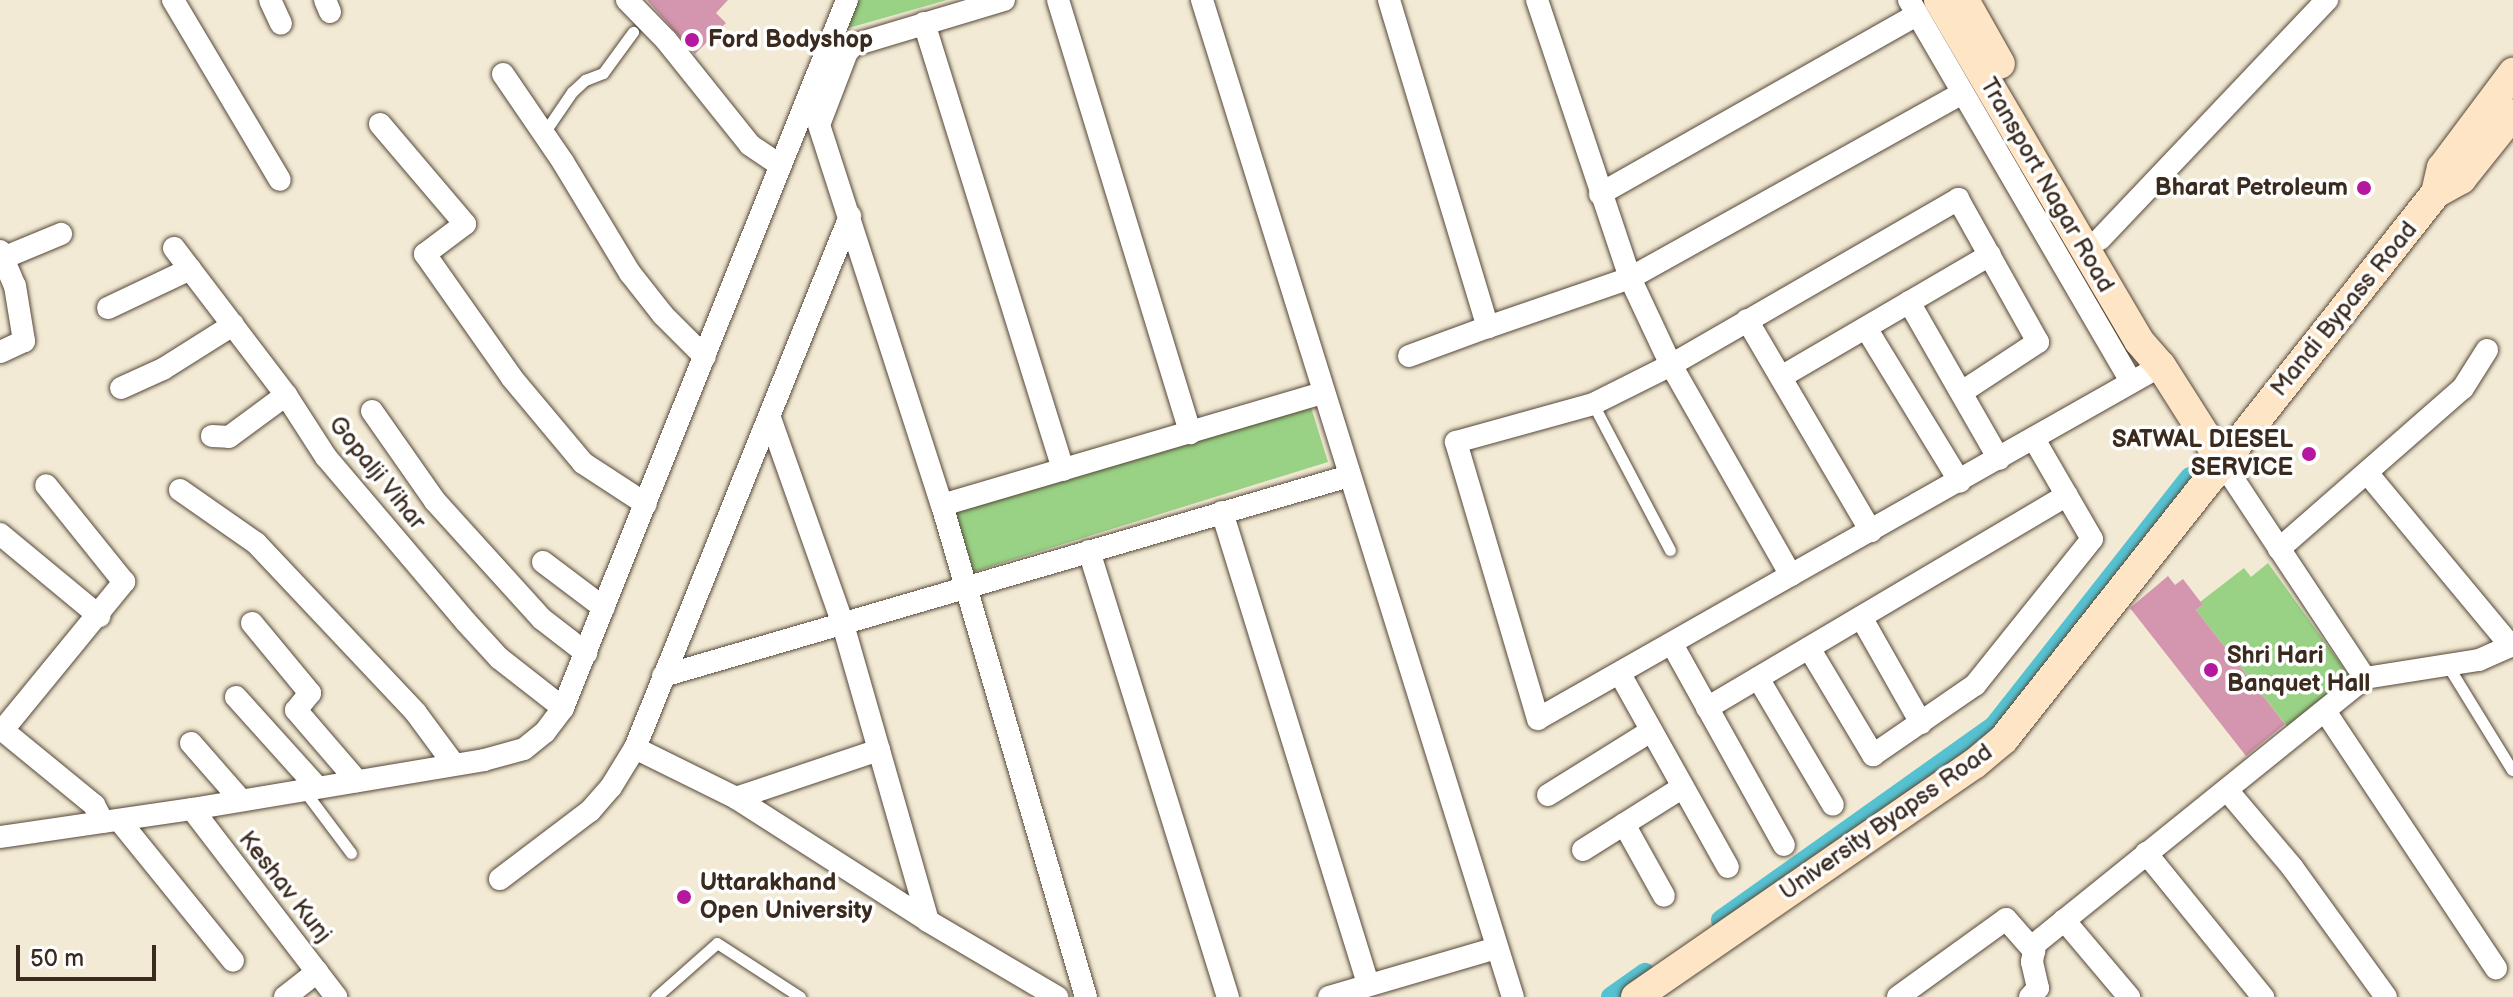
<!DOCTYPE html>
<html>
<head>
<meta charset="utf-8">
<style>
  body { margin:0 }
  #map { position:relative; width:2513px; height:997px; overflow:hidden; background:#f2ead4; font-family:"Balsamiq Sans",sans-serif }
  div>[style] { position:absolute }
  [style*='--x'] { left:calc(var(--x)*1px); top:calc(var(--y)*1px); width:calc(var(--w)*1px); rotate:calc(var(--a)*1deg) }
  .green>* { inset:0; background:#99d285 }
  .canal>* { height:20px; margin:-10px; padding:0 10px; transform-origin:10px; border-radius:10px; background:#56c1d0 }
  .building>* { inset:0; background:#d495af }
  .roads { filter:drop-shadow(0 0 2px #564739) drop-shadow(0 0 2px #564739) }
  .service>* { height:11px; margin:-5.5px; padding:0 5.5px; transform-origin:5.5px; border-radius:5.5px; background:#fff }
  .minor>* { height:22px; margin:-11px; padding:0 11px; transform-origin:11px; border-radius:11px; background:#fff }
  .secondary>* { height:30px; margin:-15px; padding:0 15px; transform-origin:15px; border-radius:15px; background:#fde5c5 }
  .dots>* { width:22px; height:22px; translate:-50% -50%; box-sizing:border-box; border:4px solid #fff; border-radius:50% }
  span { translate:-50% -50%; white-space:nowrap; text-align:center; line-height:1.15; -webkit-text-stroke:7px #fff; paint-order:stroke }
  .poi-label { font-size:24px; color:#3b2a1e; font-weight:700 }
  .left { translate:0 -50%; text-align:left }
  .right { translate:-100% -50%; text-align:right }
  .street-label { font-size:24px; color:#3b2a1e }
  .scale { position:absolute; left:16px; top:945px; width:140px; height:36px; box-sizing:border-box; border:4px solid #3b2a1e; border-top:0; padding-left:10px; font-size:24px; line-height:28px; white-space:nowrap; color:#3b2a1e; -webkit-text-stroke:6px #fff; paint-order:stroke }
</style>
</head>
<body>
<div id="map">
  <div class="green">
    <i style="clip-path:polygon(858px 0,947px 0,845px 29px)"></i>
    <i style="clip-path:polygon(1309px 401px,1328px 462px,970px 573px,951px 513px)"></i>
    <i style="clip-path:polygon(2268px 563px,2350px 677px,2290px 730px,2196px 610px,2203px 605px,2200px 602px,2244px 568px,2251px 577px)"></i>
  </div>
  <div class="canal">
    <i style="--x:1721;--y:920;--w:335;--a:-35.4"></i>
    <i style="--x:1994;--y:726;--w:317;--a:-51.8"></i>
    <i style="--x:1611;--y:997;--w:42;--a:-35.2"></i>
  </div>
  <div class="building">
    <i style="clip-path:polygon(647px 0,728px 0,716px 13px,726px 23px,695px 54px)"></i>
    <i style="clip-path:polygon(2168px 576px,2175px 585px,2183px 579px,2203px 605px,2196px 610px,2285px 724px,2246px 756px,2130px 608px)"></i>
  </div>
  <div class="roads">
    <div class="service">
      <i style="--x:544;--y:133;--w:50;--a:-55.7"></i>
      <i style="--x:572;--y:92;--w:18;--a:-43"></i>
      <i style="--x:585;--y:80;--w:19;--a:-21"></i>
      <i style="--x:603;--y:73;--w:51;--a:-53.8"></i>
      <i style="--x:1593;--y:404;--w:165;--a:62.2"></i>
      <i style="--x:2448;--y:666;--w:122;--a:58.4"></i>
      <i style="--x:303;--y:789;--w:80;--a:53.1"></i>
      <i style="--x:656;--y:997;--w:81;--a:-41.5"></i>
      <i style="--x:717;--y:943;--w:99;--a:33"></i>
    </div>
    <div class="minor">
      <i style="--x:173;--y:0;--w:209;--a:59.3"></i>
      <i style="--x:270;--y:0;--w:26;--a:65"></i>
      <i style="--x:325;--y:0;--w:13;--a:67"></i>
      <i style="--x:627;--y:0;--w:56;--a:45.7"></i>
      <i style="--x:666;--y:40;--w:134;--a:51.3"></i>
      <i style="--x:750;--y:145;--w:37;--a:34"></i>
      <i style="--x:1004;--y:0;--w:157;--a:163.3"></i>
      <i style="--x:854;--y:45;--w:10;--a:135"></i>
      <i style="--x:847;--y:52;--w:78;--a:111"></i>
      <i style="--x:819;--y:125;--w:399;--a:72.1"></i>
      <i style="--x:942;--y:505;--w:513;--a:73.69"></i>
      <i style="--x:1058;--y:0;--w:453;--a:73"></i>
      <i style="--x:1202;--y:0;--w:1044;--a:72.68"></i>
      <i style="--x:1389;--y:0;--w:342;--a:73.2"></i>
      <i style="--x:1488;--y:327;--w:150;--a:-19"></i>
      <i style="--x:1630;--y:278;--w:380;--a:-29.1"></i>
      <i style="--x:1537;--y:0;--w:293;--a:71.5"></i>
      <i style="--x:1630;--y:278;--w:96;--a:64.8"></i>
      <i style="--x:1671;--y:365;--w:242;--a:60.3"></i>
      <i style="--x:1791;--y:575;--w:425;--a:-29.5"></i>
      <i style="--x:1909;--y:0;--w:442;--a:59.8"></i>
      <i style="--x:924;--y:23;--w:468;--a:72.7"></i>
      <i style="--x:503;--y:74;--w:107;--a:55.7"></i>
      <i style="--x:563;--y:162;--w:130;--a:58.9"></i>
      <i style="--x:630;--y:273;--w:53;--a:51.8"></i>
      <i style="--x:663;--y:315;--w:59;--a:45"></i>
      <i style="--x:380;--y:124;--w:131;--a:49.6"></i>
      <i style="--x:465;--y:224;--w:50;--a:143.1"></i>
      <i style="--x:425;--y:254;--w:151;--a:54.9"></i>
      <i style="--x:512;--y:378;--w:111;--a:50.1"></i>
      <i style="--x:583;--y:463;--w:75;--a:33.1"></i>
      <i style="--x:1600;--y:194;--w:364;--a:-29.5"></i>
      <i style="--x:2100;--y:239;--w:330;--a:-46.5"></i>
      <i style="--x:174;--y:248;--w:185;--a:52.7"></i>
      <i style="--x:286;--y:395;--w:74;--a:57.2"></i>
      <i style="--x:326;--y:457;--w:216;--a:49.7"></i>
      <i style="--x:466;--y:622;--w:49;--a:47.5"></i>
      <i style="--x:499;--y:658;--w:81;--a:38"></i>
      <i style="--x:0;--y:251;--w:38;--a:67"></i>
      <i style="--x:15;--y:286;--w:56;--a:80.7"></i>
      <i style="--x:24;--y:341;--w:26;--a:155"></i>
      <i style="--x:3;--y:258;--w:63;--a:-22.5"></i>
      <i style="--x:1909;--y:302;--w:181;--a:60.2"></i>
      <i style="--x:108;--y:308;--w:91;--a:-25.4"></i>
      <i style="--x:1747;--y:320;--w:245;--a:59.6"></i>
      <i style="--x:1866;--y:328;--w:180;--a:58.6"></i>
      <i style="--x:1409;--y:356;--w:84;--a:-20.2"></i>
      <i style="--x:1781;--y:377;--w:242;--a:-30.3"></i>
      <i style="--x:121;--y:388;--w:46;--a:-24.3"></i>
      <i style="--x:163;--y:369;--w:83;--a:-32.2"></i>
      <i style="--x:372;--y:411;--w:110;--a:55"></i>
      <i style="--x:435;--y:501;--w:159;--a:47.8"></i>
      <i style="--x:542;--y:619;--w:56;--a:37.7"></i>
      <i style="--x:770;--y:418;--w:215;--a:70.5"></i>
      <i style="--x:842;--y:621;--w:312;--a:74"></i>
      <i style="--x:212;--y:436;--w:17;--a:3"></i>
      <i style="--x:229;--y:437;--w:71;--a:-36.4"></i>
      <i style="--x:2222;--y:462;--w:259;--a:56.5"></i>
      <i style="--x:2368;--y:474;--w:224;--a:50.3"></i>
      <i style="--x:180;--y:490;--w:93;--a:34.9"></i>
      <i style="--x:256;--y:543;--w:233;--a:46.7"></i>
      <i style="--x:416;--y:713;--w:62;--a:53.5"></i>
      <i style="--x:942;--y:505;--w:397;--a:-16.4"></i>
      <i style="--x:1222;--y:512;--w:494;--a:72.8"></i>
      <i style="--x:0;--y:534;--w:129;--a:39.6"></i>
      <i style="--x:2279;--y:549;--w:244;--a:-41.2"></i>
      <i style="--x:2463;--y:388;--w:45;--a:-57.7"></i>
      <i style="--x:1089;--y:551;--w:467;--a:72.7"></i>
      <i style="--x:543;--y:562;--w:76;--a:37"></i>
      <i style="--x:1791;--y:575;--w:291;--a:150.4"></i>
      <i style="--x:1538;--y:719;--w:289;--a:-106.5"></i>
      <i style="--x:1456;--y:442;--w:142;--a:-15.5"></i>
      <i style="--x:1593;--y:404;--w:87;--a:-26.6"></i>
      <i style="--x:1671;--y:365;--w:332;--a:-30"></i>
      <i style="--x:1958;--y:199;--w:164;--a:60.8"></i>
      <i style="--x:2038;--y:342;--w:91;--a:146.7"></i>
      <i style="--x:1861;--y:617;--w:122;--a:60.5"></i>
      <i style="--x:252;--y:623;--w:91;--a:50.4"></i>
      <i style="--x:310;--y:693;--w:22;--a:129"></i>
      <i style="--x:296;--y:710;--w:94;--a:49.3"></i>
      <i style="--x:1672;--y:644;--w:230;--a:60.9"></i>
      <i style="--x:1809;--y:648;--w:125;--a:59.1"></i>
      <i style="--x:1873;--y:755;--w:124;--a:-34.5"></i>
      <i style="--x:1975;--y:685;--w:187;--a:-51.3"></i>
      <i style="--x:2092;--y:539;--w:116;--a:-120.1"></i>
      <i style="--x:1620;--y:674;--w:221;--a:60.8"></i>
      <i style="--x:663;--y:676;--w:715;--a:-16.25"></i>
      <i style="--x:1758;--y:678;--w:147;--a:59.4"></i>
      <i style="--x:236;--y:697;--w:121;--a:48"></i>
      <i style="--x:1707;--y:708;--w:418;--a:-30.6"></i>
      <i style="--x:2325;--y:711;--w:309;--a:56.4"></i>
      <i style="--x:0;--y:728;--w:122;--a:39.3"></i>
      <i style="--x:94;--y:805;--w:19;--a:62"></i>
      <i style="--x:2;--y:731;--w:193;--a:-50.7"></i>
      <i style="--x:124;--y:582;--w:124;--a:-128.8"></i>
      <i style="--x:191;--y:743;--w:74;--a:48.8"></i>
      <i style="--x:635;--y:748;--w:113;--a:26.3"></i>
      <i style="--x:736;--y:798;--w:228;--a:32.6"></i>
      <i style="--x:928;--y:921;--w:150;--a:30.5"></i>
      <i style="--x:2227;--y:790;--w:101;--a:49.8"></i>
      <i style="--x:2292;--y:867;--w:160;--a:54.1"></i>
      <i style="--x:1548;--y:795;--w:121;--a:-31.9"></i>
      <i style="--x:736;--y:798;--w:151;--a:-18.6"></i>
      <i style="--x:192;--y:809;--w:237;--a:52.5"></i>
      <i style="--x:119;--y:820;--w:181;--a:51"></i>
      <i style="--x:1624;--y:824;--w:82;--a:60.9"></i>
      <i style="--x:0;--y:837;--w:194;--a:-8.3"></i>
      <i style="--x:192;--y:809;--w:296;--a:-9.5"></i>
      <i style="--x:484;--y:760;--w:41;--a:-15.4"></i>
      <i style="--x:524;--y:749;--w:27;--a:-39"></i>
      <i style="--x:545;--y:732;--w:30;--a:-53"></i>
      <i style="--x:563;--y:708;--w:763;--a:-68.14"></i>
      <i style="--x:1583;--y:850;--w:118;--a:-32.2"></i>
      <i style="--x:2146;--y:853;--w:186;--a:50.9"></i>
      <i style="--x:500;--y:879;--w:113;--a:-37.1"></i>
      <i style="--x:590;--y:811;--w:32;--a:-49"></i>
      <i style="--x:611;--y:787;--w:46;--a:-58.4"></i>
      <i style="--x:635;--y:748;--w:574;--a:-67.99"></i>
      <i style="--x:2064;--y:920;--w:101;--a:49.8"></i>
      <i style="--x:285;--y:997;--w:41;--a:-38"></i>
      <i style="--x:1329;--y:997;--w:175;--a:-16.3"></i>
      <i style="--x:1898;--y:997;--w:133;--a:-35.8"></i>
      <i style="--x:2006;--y:919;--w:43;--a:48.8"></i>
      <i style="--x:2030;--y:997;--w:12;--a:-48"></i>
      <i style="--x:2038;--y:988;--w:27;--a:-103"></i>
      <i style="--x:2032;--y:962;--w:18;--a:-81"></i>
      <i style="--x:2035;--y:944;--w:424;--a:-38.9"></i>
      <i style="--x:2365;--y:678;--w:115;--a:-9"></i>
      <i style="--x:2479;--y:660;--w:37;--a:-24"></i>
    </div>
    <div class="secondary">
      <i style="--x:1939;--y:0;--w:395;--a:59.6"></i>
      <i style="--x:2139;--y:341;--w:33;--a:49"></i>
      <i style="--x:2161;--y:366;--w:114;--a:57.6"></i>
      <i style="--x:1964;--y:0;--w:73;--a:60.6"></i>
      <i style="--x:2436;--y:193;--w:26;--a:-77"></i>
      <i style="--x:2442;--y:168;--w:119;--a:-53.2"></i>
      <i style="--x:1636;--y:997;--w:411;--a:-34.6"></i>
      <i style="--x:1974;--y:764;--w:38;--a:-40"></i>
      <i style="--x:2003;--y:740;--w:698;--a:-51.64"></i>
      <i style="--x:2436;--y:193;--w:29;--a:-29"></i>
      <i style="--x:2461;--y:179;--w:83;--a:-51.3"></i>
    </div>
  </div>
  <div class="dots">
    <i style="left:692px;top:40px;background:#b5179e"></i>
    <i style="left:2364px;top:188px;background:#b5179e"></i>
    <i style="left:2309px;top:454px;background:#b5179e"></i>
    <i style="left:2211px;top:670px;background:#b5179e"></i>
    <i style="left:684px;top:897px;background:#b5179e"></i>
  </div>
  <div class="poi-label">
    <span class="left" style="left:708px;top:40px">Ford Bodyshop</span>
    <span class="right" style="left:2348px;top:188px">Bharat Petroleum</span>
    <span class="right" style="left:2293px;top:454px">SATWAL DIESEL<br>SERVICE</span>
    <span class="left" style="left:2227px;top:670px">Shri Hari<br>Banquet Hall</span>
    <span class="left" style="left:700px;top:897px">Uttarakhand<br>Open University</span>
  </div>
  <div class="street-label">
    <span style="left:2047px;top:185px;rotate:60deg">Transport Nagar Road</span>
    <span style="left:2344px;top:309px;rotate:-51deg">Mandi Bypass Road</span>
    <span style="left:377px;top:473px;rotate:51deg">Gopalji Vihar</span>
    <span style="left:1886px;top:822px;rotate:-35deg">University Byapss Road</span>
    <span style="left:285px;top:887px;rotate:52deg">Keshav Kunj</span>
  </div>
  <div class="scale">50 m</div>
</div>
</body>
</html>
